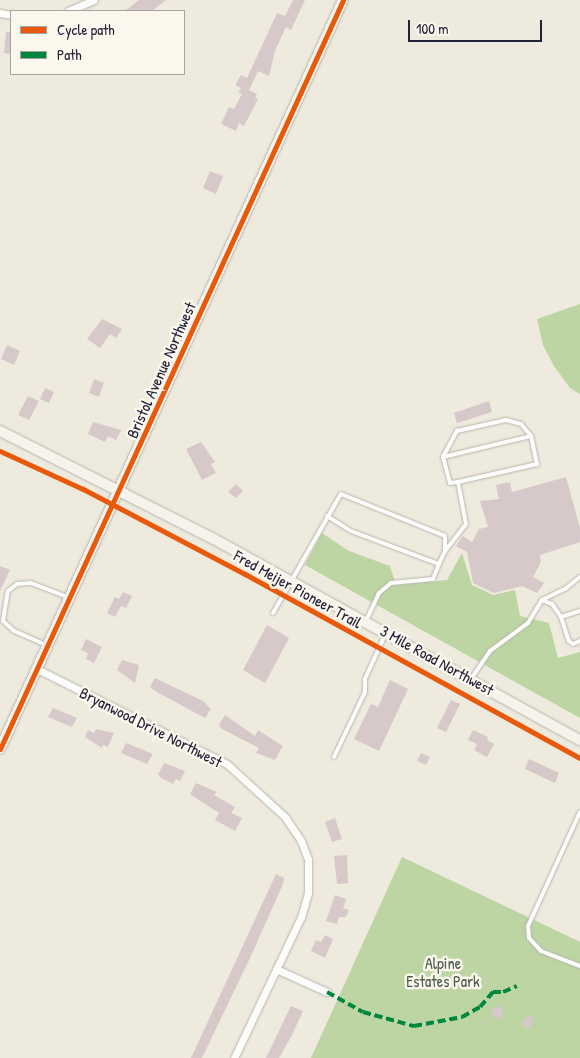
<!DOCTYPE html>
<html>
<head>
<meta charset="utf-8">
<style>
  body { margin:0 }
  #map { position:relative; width:580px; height:1058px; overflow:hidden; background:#eeeadd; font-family:"Patrick Hand",sans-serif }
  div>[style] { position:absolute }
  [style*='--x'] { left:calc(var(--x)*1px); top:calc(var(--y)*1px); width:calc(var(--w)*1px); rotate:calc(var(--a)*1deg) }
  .green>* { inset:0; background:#bcd5a3 }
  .building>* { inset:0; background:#d7c9c9 }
  .roads { filter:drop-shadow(0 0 1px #b7b5af) drop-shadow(0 0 1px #b7b5af) }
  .lane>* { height:4px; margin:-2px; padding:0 2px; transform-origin:2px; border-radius:2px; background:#fcfcfa }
  .street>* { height:7px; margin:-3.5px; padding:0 3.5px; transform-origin:3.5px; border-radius:3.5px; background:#fcfcfa }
  .secondary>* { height:10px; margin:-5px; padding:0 5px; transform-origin:5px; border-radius:5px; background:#f6f2ec }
  .quiet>* { height:4px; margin-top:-2px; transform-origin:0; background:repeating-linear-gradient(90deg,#00873e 0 8px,transparent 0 12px) }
  .cycleway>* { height:5px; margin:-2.5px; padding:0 2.5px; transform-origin:2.5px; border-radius:2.5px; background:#e8590c }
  span { translate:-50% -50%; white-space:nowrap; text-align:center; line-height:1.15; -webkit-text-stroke:5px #fbf7ec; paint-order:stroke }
  .street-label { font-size:16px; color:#22223b }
  .park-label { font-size:16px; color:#4a5b4f }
  .legend { position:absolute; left:10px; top:10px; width:175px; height:65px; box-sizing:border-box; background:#fbf7ec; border:1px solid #a4a2a5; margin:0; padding:6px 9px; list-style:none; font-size:15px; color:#22223b }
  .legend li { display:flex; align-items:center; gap:10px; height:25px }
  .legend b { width:25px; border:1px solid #a4a2a5 }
  .scale { position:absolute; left:408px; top:20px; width:134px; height:22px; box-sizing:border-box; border:2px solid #22223b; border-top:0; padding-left:6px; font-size:15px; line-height:18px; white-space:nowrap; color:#22223b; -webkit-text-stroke:4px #fbf7ec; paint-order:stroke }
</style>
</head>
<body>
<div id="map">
  <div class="green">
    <i style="clip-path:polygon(580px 304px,580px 394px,570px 388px,554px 366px,543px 345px,537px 319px)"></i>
    <i style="clip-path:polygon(322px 533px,349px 551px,390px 566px,396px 585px,447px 580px,462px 553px,472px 585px,493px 595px,515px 590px,520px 616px,549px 623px,558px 658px,580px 652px,580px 718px,305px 565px)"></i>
    <i style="clip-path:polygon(402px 857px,580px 942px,580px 1058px,311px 1058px)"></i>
  </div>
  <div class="building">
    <i style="clip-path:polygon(139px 0,166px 0,152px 11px,125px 11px)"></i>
    <i style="clip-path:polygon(293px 0,305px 0,291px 30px,286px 27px,275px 51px,269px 76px,258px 71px,249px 90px,257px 94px,255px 98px,258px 99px,244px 126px,239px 123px,236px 131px,221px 124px,229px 107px,234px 109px,242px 94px,238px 92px,241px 88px,235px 85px,241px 75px,247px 78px,277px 13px,285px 16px)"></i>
    <i style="clip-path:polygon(6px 32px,11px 32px,11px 54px,4px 53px)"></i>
    <i style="clip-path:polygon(210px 171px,223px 176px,216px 194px,203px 188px)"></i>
    <i style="clip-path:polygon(102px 319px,122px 329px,116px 338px,110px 334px,100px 348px,87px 339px)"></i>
    <i style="clip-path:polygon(7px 345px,20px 351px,14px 365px,1px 359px)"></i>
    <i style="clip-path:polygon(94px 379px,104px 383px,99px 397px,89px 393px)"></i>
    <i style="clip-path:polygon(45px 388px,54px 392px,49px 403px,40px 399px)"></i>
    <i style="clip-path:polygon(28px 396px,39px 401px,29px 420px,18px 415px)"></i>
    <i style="clip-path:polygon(489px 401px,492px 412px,457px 423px,454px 413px)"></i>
    <i style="clip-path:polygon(93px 422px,121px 430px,116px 440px,108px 436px,105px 442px,88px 434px)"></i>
    <i style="clip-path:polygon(201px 442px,215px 462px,211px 464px,216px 473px,202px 480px,186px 449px)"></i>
    <i style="clip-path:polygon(566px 477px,580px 528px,580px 542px,540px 555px,541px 562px,533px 577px,544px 583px,537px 593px,522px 586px,494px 593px,473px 583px,467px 552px,456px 546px,463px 536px,472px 542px,479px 529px,488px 527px,480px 501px,499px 499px,496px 485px,510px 482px,512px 492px)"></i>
    <i style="clip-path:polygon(236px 484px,243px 491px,236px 498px,228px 492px)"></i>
    <i style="clip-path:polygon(0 566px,10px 570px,0 591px)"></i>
    <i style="clip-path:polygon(123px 592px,132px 596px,126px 608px,121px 606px,115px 617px,107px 613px,115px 597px,119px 599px)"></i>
    <i style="clip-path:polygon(267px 625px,289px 638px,265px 683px,243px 670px)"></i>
    <i style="clip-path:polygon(86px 639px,102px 647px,94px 663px,86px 659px,88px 653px,81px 650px)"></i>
    <i style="clip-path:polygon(122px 660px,139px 665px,135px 683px,117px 670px)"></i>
    <i style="clip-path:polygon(155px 678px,203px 701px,211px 709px,205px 718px,155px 691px,150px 687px)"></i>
    <i style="clip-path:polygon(390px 680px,408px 689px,379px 751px,354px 739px,371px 704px,378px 707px)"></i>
    <i style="clip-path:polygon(451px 700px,460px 704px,446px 732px,437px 728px)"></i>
    <i style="clip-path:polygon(53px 708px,77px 718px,72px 727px,48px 717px)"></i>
    <i style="clip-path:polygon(225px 715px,255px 736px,258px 730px,283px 746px,275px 760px,256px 753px,259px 748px,222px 729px,219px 725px)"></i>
    <i style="clip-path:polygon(96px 729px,114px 733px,108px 747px,103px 745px,102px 748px,85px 737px,88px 730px,94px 733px)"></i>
    <i style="clip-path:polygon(473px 730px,488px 737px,487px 740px,494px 744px,487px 757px,474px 750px,477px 744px,468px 740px)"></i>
    <i style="clip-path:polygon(126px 743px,153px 754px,147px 764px,121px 753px)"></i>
    <i style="clip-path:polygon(421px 753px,430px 757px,426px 765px,417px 761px)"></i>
    <i style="clip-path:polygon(529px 759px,559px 773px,555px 783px,525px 769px)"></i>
    <i style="clip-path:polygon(164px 763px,185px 771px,180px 781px,176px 779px,173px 784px,161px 778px,158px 774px)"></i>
    <i style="clip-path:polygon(196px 783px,217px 792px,214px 795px,235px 807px,231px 813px,242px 818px,235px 831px,215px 820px,219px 813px,190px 794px)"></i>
    <i style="clip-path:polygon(335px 818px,342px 839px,332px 842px,325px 822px)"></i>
    <i style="clip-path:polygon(347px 855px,348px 883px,337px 884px,334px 856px)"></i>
    <i style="clip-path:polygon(276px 874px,284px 878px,283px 884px,250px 958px,202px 1058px,191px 1058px)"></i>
    <i style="clip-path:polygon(335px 895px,346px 899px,343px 908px,349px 910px,346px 917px,339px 917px,337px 924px,326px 921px)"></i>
    <i style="clip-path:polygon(325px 935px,333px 939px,325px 958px,311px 951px,316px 940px,321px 942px)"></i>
    <i style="clip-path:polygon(291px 1006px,303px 1011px,292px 1035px,279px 1058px,266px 1058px)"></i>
    <i style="clip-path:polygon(499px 1006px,503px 1011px,502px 1016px,496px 1019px,491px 1015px,493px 1008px)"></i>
    <i style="clip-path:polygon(527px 1014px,534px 1018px,529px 1029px,521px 1025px)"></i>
  </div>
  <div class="roads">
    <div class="lane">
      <i style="--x:443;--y:457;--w:30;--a:-62"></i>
      <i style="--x:457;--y:431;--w:50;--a:-12.7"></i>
      <i style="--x:506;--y:420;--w:16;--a:15"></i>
      <i style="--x:521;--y:424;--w:16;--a:50"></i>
      <i style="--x:327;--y:516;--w:28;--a:32"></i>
      <i style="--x:351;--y:531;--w:94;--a:20.6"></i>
      <i style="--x:439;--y:564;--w:16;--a:112"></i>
      <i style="--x:433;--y:579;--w:42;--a:174.6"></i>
      <i style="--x:391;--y:583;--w:16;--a:140"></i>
      <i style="--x:379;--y:593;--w:31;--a:115"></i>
      <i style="--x:445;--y:551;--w:34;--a:-52"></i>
      <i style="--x:466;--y:524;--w:43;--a:-100.8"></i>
      <i style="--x:458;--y:482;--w:8;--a:173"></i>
      <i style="--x:450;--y:483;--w:27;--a:-105"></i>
      <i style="--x:443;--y:457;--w:90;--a:-13.4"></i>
      <i style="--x:531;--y:436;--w:29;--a:78"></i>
      <i style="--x:537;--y:464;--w:81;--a:167.2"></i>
      <i style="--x:542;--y:600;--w:11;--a:22"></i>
      <i style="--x:552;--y:604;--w:16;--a:55"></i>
      <i style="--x:561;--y:617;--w:25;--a:72"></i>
      <i style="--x:569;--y:641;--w:5;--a:37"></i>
      <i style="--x:573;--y:644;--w:8;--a:-23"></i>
      <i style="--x:273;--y:613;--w:137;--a:-60.3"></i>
      <i style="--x:341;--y:494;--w:112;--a:22"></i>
      <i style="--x:445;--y:536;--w:15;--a:90"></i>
      <i style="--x:445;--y:551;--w:14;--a:115"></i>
      <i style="--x:561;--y:617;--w:20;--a:-18"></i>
      <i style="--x:46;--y:645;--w:36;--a:-156"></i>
      <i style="--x:13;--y:630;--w:13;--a:-138"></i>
      <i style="--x:3;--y:621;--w:30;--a:-81"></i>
      <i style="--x:8;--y:591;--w:11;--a:-38"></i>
      <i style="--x:17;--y:584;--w:14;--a:-4"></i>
      <i style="--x:31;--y:583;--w:40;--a:21"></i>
      <i style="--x:471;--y:679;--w:34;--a:-56"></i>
      <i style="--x:490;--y:651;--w:47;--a:-36.4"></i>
      <i style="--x:528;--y:623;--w:27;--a:-59"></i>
      <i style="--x:542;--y:600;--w:25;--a:-26"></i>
      <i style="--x:565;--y:589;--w:19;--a:-39"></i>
      <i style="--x:334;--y:757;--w:72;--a:-64.5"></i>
      <i style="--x:365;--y:692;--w:13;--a:-90"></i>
      <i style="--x:365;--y:679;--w:48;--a:-65.6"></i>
      <i style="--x:580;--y:812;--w:125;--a:114.5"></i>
      <i style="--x:528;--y:926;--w:12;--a:85"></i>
      <i style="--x:529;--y:938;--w:18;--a:47"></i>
      <i style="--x:541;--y:951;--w:42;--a:21"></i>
    </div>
    <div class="street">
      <i style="--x:68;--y:11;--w:28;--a:-23"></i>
      <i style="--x:0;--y:13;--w:11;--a:10"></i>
      <i style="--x:37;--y:669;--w:212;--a:26.6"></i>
      <i style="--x:227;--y:764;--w:79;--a:42.4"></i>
      <i style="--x:285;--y:817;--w:29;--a:56"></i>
      <i style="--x:301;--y:841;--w:19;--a:69"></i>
      <i style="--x:308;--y:859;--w:34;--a:90"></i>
      <i style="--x:308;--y:893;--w:25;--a:106"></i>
      <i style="--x:301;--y:917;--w:156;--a:115.4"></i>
      <i style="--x:276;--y:969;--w:56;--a:24.3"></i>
    </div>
    <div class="secondary">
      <i style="--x:0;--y:431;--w:240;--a:26.8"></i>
      <i style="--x:214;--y:539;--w:418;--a:28.8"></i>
      <i style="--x:0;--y:749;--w:824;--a:-65.39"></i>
    </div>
  </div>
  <div class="quiet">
    <i style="--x:327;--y:992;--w:41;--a:29.1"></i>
    <i style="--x:363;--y:1012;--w:53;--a:15.4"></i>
    <i style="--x:414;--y:1026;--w:49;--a:-10.6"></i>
    <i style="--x:462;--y:1017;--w:21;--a:-29"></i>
    <i style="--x:480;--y:1007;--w:20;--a:-49"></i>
    <i style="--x:493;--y:992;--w:10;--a:0"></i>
    <i style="--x:503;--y:992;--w:15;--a:-23"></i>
  </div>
  <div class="cycleway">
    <i style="--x:0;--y:451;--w:91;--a:24.6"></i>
    <i style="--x:83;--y:489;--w:183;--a:27.7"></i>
    <i style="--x:245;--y:574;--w:382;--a:28.8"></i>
    <i style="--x:0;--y:749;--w:824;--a:-65.39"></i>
  </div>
  <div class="street-label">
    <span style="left:161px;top:370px;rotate:-66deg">Bristol Avenue Northwest</span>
    <span style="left:298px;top:589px;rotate:29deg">Fred Meijer Pioneer Trail</span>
    <span style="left:437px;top:660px;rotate:29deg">3 Mile Road Northwest</span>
    <span style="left:151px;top:727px;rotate:27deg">Bryanwood Drive Northwest</span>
  </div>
  <div class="park-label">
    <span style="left:443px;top:972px">Alpine<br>Estates Park</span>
  </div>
  <ul class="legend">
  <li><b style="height:6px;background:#e8590c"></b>Cycle path</li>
  <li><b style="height:6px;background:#00873e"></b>Path</li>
  </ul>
  <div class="scale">100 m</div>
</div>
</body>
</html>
